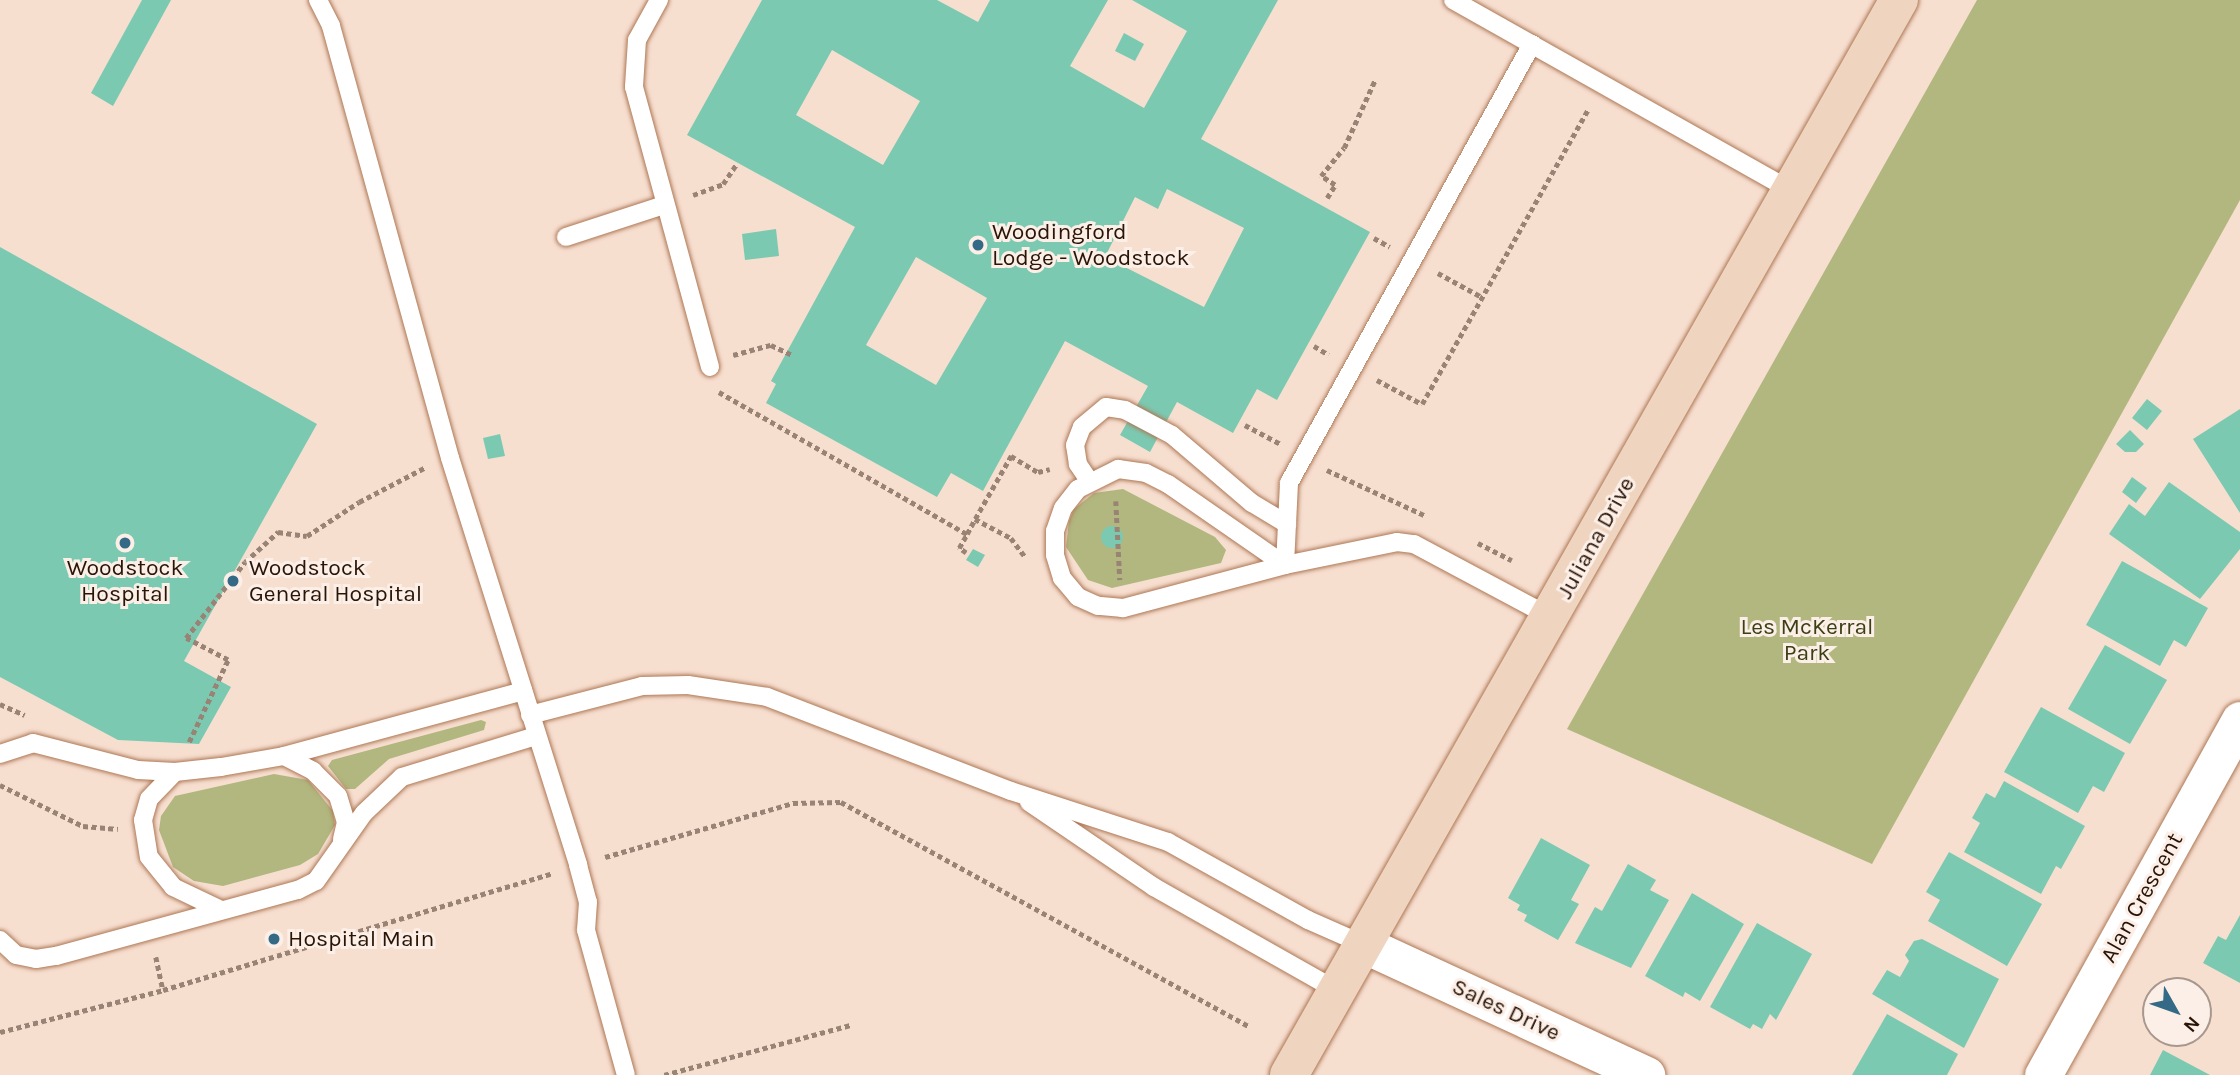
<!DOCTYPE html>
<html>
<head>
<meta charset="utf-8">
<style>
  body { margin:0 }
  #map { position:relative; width:2240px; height:1075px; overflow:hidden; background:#f7dfd0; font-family:Karla,sans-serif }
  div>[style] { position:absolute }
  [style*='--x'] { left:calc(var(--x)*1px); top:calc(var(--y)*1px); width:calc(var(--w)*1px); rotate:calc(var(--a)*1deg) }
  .green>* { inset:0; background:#b1b77f }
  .building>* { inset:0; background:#7cc9b2 }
  .round { border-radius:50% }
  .path>* { height:4.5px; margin-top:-2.25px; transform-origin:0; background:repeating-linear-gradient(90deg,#998374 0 5px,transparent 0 8.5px) }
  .roads { filter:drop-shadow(0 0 2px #ae7754) drop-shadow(0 0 2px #ae7754) }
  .lane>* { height:18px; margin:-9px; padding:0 9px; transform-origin:9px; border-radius:9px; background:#fff }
  .street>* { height:37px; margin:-18.5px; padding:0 18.5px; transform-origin:18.5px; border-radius:18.5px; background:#fff }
  .secondary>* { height:38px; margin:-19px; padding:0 19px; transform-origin:19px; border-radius:19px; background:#efd4bf }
  .dots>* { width:19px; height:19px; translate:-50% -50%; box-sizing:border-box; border:4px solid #fbefe7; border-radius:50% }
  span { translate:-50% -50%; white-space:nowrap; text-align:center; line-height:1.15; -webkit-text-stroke:6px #fbefe7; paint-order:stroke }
  .poi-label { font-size:23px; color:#291406 }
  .left { translate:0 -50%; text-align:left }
  .street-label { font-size:23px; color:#291406 }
  .park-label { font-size:23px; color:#3b3f14 }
  .north { position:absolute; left:2142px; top:977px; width:70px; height:70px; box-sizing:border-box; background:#fbefe7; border:2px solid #a7978d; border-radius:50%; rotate:130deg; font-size:19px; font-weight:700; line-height:28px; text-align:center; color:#291406 }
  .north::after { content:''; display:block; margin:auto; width:24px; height:32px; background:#346a85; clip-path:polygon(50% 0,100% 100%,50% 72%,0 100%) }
</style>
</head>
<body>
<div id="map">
  <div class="green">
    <i style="clip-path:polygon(1977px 0,2240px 0,2240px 200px,1872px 864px,1567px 729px)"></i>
    <i style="clip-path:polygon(1123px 489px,1215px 537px,1226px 550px,1221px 563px,1112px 588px,1088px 580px,1066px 547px,1069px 521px,1074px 509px,1094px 493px)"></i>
    <i style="clip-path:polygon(481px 720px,486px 722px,484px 730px,389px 759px,355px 789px,346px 789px,328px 766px,332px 760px)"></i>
    <i style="clip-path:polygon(274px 774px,308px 780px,333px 811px,335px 825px,318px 854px,300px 865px,223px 886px,194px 881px,173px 867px,159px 830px,161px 816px,175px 796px)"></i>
  </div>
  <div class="building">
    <i style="clip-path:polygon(142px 0,171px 0,113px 106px,91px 93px)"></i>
    <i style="clip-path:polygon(evenodd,762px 0,937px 0,978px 22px,990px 0,1108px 0,1070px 66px,1144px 108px,1187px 31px,1132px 0,1278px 0,1201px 139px,1370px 232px,1277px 400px,1257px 389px,1233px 433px,1177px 402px,1150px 452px,1120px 435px,1148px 386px,1065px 341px,983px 491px,951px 473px,937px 497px,766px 403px,776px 384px,771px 381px,855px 227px,687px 135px,762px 0,832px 50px,920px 101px,883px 165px,796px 115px,832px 50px,762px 0,1167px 189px,1244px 228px,1204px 307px,1105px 257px,1135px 197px,1158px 209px,1167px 189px,762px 0,916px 257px,987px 298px,936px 385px,866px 345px,916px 257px)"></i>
    <i style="clip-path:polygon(1124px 33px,1144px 44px,1135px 61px,1115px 51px)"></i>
    <i style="clip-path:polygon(776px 229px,779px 256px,745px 260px,742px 234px)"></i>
    <i style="clip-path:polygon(0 247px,317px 424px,184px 661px,231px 687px,199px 744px,118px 740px,0 677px)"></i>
    <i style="clip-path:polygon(2147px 399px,2162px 411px,2147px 430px,2132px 418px)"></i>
    <i style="clip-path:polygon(2240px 409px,2240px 513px,2193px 439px)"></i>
    <i style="clip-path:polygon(2130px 430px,2144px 444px,2136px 452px,2125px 452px,2116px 444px)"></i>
    <i style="clip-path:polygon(500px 434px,505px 456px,488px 459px,483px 438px)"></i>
    <i style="clip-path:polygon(2132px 477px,2147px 488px,2136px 503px,2122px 492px)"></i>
    <i style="clip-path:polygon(2169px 482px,2240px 532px,2240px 549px,2200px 599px,2109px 534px,2129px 504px,2145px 516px)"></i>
    <i class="round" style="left:1101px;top:526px;width:22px;height:22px"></i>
    <i style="clip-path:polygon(973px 549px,985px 555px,978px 567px,966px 560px)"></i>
    <i style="clip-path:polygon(2122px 561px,2208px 608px,2186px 647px,2174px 640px,2160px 666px,2086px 625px)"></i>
    <i style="clip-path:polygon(2105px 645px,2167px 680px,2130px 744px,2068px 709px)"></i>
    <i style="clip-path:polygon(2041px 707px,2125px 753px,2104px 792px,2093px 786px,2078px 813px,2004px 772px)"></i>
    <i style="clip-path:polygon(2004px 781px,2085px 826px,2061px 869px,2056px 866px,2041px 894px,1964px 852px,1980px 823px,1972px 818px,1986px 793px,1995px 798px)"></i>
    <i style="clip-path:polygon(1541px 838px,1590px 865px,1571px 900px,1579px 904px,1558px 940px,1524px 921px,1527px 915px,1517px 910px,1520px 905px,1508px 898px)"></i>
    <i style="clip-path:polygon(1949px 852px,2042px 904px,2007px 966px,1928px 921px,1940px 900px,1926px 892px)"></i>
    <i style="clip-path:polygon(1628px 864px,1656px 880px,1650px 890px,1669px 900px,1631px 968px,1575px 943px,1595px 907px,1602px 911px)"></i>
    <i style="clip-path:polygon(1692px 893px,1744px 924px,1700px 1001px,1685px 992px,1683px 997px,1645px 976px)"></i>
    <i style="clip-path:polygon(2240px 915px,2240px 983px,2203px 963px,2218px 936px,2226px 940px)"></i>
    <i style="clip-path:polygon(1757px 923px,1812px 954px,1776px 1020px,1770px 1014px,1762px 1029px,1753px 1024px,1750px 1029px,1710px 1007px)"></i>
    <i style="clip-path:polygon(1922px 939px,1999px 979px,1964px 1048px,1872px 994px,1887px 970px,1900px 977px,1909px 961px,1905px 955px,1914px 941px)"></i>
    <i style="clip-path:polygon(1887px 1014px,1958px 1054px,1947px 1075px,1852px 1075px)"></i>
    <i style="clip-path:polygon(2163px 1050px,2210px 1075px,2150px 1075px)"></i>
  </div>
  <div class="path">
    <i style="--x:693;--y:195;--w:32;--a:-20"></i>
    <i style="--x:723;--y:184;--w:23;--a:-56"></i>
    <i style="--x:1327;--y:198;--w:15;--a:-58"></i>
    <i style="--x:1335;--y:185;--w:17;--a:-147"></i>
    <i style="--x:1321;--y:176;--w:36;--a:-51"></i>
    <i style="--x:1344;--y:148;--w:75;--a:-65.5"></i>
    <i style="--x:1374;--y:238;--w:18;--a:29"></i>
    <i style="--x:1438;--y:273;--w:48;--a:28.7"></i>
    <i style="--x:1314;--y:346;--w:17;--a:31"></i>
    <i style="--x:733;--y:355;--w:39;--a:-15"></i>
    <i style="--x:771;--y:345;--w:23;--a:25"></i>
    <i style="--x:1377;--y:380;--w:51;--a:28.1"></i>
    <i style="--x:1422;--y:404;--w:338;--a:-60.6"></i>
    <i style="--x:719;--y:392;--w:286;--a:29.8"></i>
    <i style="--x:967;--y:534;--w:17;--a:-62"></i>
    <i style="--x:975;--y:519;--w:41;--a:27.8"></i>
    <i style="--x:1011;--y:538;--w:25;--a:53"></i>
    <i style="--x:1245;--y:425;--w:40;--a:28"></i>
    <i style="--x:1327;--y:470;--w:107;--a:24.9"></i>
    <i style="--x:1116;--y:501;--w:79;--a:87.1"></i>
    <i style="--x:975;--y:519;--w:73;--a:-60.3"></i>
    <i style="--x:1011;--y:456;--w:31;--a:31"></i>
    <i style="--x:1038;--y:472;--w:12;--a:-14"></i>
    <i style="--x:1478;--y:543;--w:38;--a:27"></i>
    <i style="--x:966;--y:553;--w:9;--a:-144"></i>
    <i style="--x:959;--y:548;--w:16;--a:-60"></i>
    <i style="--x:0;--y:704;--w:27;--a:24"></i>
    <i style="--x:189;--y:742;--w:91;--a:-64.6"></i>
    <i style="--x:228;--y:660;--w:47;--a:-152.4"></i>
    <i style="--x:186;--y:638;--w:96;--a:-52.2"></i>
    <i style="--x:245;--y:562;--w:45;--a:-42.3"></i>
    <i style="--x:278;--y:532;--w:29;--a:8"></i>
    <i style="--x:307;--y:536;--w:62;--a:-33.2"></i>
    <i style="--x:359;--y:502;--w:76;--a:-27.6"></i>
    <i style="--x:0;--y:785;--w:93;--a:26.3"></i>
    <i style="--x:83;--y:826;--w:35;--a:5"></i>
    <i style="--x:605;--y:857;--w:196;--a:-16"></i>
    <i style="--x:793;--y:803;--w:48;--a:-1.2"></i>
    <i style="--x:841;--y:802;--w:465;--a:28.8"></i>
    <i style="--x:156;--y:957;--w:34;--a:78"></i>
    <i style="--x:0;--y:1032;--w:168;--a:-14.4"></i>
    <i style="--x:163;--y:990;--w:407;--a:-16.7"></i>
    <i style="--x:664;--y:1075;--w:194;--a:-15"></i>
  </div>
  <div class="roads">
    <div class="lane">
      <i style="--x:318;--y:0;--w:29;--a:63"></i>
      <i style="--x:331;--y:26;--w:448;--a:74.6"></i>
      <i style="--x:450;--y:458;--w:427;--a:72.5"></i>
      <i style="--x:578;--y:865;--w:38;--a:75"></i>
      <i style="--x:588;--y:902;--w:28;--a:94"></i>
      <i style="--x:586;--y:930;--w:150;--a:74.6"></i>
      <i style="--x:659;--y:0;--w:46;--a:118.8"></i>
      <i style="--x:637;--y:40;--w:47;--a:93.7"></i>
      <i style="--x:634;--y:87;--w:290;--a:74.8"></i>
      <i style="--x:1453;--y:0;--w:389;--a:29.4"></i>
      <i style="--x:1532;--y:44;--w:502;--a:118.97"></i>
      <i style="--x:1289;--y:483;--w:82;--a:92.8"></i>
      <i style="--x:1285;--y:565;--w:168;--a:165.1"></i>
      <i style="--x:1123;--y:608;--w:25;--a:-175"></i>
      <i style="--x:1098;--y:606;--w:22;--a:-156"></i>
      <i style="--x:1078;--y:597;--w:25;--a:-130"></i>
      <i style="--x:1062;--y:578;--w:24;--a:-107"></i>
      <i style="--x:1055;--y:555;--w:24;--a:-90"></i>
      <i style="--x:1055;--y:531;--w:24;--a:-71"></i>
      <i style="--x:1063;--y:508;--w:24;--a:-52"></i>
      <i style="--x:1078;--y:489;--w:45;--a:-26.6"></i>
      <i style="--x:1118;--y:469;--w:28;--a:8"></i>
      <i style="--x:1146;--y:473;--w:25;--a:27"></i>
      <i style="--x:1168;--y:484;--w:142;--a:34.7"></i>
      <i style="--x:1285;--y:565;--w:114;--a:-11.6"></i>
      <i style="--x:1397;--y:542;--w:17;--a:7"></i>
      <i style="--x:1414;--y:544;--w:155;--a:28.1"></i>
      <i style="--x:566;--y:237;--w:103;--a:-18.1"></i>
      <i style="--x:1090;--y:482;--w:22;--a:-124"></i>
      <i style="--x:1078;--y:464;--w:19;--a:-99"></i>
      <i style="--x:1075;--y:445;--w:19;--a:-69"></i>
      <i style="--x:1082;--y:427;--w:31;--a:-40"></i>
      <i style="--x:1106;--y:407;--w:19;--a:9"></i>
      <i style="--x:1125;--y:410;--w:53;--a:28"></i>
      <i style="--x:1172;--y:435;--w:105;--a:40.4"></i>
      <i style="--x:1252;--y:503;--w:41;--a:31"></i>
      <i style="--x:530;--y:715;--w:116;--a:-14.5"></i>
      <i style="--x:642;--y:686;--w:46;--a:-1.2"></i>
      <i style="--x:688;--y:685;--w:80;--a:8.6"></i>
      <i style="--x:767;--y:697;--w:261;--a:21.1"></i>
      <i style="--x:1011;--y:791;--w:165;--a:18"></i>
      <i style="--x:1168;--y:842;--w:160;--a:29.1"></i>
      <i style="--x:1308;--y:920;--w:62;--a:23.7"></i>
      <i style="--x:0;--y:754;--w:35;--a:-18"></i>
      <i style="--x:33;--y:743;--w:108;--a:14.4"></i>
      <i style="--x:138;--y:770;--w:37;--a:3"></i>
      <i style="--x:175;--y:772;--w:46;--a:-6.2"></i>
      <i style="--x:221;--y:767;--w:64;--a:-9.9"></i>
      <i style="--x:284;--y:756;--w:248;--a:-15.2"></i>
      <i style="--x:284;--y:756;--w:33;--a:27"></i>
      <i style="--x:313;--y:771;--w:35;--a:45"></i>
      <i style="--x:338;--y:796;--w:27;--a:73"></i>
      <i style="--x:346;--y:822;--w:18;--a:103"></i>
      <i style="--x:175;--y:772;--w:37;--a:134"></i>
      <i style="--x:149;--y:799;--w:22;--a:106"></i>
      <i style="--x:143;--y:820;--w:37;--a:81"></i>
      <i style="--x:149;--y:857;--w:38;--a:51"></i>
      <i style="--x:173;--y:887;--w:53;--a:25.6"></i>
      <i style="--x:1029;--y:802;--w:151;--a:34.2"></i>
      <i style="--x:1154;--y:887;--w:211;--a:29.5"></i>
      <i style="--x:0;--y:940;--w:22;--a:43"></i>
      <i style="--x:16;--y:955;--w:20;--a:11"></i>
      <i style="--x:36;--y:959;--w:20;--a:-9"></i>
      <i style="--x:56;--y:956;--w:251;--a:-15.3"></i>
      <i style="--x:298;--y:890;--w:20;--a:-27"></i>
      <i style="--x:316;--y:881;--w:83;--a:-54.8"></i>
      <i style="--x:364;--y:813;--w:52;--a:-43.5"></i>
      <i style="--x:402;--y:777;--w:140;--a:-17"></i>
    </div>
    <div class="street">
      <i style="--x:1365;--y:945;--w:310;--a:24.8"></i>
      <i style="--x:2043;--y:1075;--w:406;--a:-61"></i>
    </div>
    <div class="secondary">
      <i style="--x:1289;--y:1075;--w:1236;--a:-60.43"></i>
    </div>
  </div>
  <div class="dots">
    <i style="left:978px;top:245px;background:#346a85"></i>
    <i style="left:125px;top:543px;background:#346a85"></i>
    <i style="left:233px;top:581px;background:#346a85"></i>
    <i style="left:274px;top:939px;background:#346a85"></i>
  </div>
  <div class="poi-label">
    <span class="left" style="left:992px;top:245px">Woodingford<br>Lodge - Woodstock</span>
    <span style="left:125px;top:581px">Woodstock<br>Hospital</span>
    <span class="left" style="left:249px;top:581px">Woodstock<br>General Hospital</span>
    <span class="left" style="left:288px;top:939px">Hospital Main</span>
  </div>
  <div class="street-label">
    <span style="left:1596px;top:538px;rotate:-61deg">Juliana Drive</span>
    <span style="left:2142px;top:898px;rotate:-61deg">Alan Crescent</span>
    <span style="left:1506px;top:1010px;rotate:25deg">Sales Drive</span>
  </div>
  <div class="park-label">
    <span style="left:1807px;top:640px">Les McKerral<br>Park</span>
  </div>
  <div class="north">N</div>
</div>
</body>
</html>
